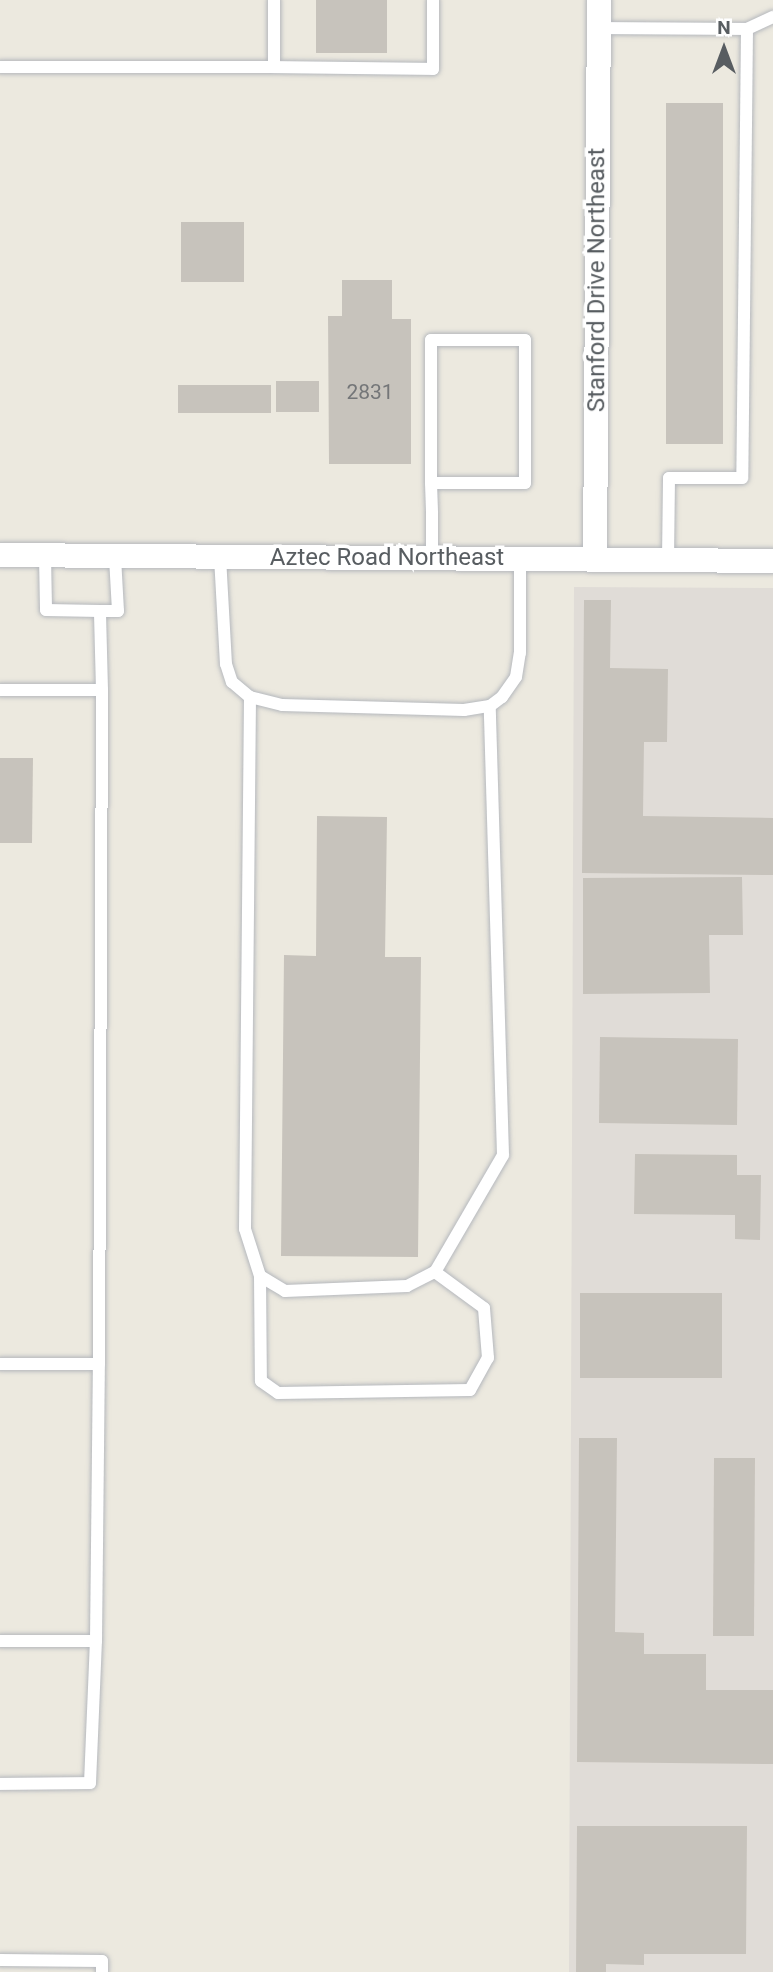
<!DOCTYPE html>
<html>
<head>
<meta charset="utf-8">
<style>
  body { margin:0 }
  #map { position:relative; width:773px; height:1972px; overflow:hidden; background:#ece9df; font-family:Roboto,sans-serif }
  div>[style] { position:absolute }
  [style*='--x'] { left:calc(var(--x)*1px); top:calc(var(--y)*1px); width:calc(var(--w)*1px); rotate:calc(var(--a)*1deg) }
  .industrial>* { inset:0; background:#e0dcd7 }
  .building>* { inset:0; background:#c7c3bc }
  .roads { filter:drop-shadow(0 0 2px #b5b8bd) drop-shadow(0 0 2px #b5b8bd) }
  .service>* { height:12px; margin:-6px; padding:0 6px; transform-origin:6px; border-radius:6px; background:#fff }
  .minor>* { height:24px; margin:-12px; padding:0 12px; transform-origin:12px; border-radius:12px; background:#fff }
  span { translate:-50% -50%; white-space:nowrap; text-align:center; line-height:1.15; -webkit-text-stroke:7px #fff; paint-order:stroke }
  .number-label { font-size:21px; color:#747678 }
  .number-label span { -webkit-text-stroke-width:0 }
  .street-label { font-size:24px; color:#585d61 }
  .north { position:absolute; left:689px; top:14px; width:70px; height:70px; -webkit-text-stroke:5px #fff; paint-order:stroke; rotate:0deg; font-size:19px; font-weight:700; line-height:28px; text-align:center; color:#585d61 }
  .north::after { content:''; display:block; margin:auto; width:24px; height:32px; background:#585d61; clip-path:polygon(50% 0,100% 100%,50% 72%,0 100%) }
</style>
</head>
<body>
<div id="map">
  <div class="industrial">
    <i style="clip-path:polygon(574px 587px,773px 588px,773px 1972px,569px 1972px)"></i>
  </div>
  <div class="building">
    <i style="clip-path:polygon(316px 0,387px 0,387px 53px,316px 53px)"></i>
    <i style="clip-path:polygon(666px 103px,723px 103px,723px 444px,666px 444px)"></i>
    <i style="clip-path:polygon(181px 222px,244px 222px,244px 282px,181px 282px)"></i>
    <i style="clip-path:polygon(342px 280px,392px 280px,392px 319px,411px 319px,411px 464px,329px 464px,328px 316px,342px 316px)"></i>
    <i style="clip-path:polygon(276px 381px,319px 381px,319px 412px,276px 412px)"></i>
    <i style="clip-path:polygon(178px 385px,271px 385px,271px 413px,178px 413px)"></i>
    <i style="clip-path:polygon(584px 600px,611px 600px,610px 668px,668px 669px,667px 742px,644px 742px,643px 816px,773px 818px,773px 875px,582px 873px)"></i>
    <i style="clip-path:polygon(0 758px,33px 758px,32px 843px,0 843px)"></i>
    <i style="clip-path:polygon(317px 816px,387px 817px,385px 957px,421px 957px,418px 1257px,281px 1256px,284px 955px,316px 956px)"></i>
    <i style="clip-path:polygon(742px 877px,743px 935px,709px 935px,710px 993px,583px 994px,583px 878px)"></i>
    <i style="clip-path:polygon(600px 1037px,738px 1039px,737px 1125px,599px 1123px)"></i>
    <i style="clip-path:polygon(635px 1154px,737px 1155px,737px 1175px,761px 1175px,760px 1240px,735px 1239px,735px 1215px,634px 1214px)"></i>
    <i style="clip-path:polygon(580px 1293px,722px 1293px,722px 1378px,580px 1378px)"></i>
    <i style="clip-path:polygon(579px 1438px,617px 1438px,615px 1632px,644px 1633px,644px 1654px,706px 1654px,706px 1690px,773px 1690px,773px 1764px,577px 1762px)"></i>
    <i style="clip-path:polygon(714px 1458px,755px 1458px,754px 1636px,713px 1636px)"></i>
    <i style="clip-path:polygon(577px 1826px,747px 1826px,746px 1954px,644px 1954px,644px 1965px,606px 1964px,606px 1972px,576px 1972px)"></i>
  </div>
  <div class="roads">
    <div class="service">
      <i style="--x:599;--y:28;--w:148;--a:0.4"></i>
      <i style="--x:747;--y:29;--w:449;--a:90.6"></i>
      <i style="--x:742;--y:478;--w:73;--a:180"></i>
      <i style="--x:669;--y:478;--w:82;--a:90.7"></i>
      <i style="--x:747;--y:29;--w:29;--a:-25"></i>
      <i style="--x:0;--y:67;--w:274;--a:0"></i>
      <i style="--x:274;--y:67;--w:67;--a:-90"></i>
      <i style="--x:274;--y:67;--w:159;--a:0.7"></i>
      <i style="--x:433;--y:69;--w:69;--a:-90"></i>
      <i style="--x:431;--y:483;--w:94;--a:0"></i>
      <i style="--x:525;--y:483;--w:143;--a:-90"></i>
      <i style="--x:525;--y:340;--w:94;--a:180"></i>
      <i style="--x:431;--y:340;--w:143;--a:90"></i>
      <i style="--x:431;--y:483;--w:30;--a:88"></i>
      <i style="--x:432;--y:513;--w:45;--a:90"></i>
      <i style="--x:45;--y:556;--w:54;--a:88.9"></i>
      <i style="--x:46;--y:610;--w:54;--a:1.1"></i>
      <i style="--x:100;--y:611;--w:18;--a:0"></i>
      <i style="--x:118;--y:611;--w:54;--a:-93.2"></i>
      <i style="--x:220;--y:557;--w:107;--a:86.8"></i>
      <i style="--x:226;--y:664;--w:19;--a:72"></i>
      <i style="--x:232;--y:682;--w:23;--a:40"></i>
      <i style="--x:250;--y:697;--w:33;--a:14"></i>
      <i style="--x:282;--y:705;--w:182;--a:1.6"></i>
      <i style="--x:464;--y:710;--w:26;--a:-9"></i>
      <i style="--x:490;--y:706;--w:15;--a:-37"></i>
      <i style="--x:502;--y:697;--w:24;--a:-55"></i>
      <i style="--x:516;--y:677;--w:24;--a:-81"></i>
      <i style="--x:520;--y:653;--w:94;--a:-90"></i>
      <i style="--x:0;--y:690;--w:102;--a:0"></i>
      <i style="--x:102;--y:690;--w:79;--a:-91.5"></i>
      <i style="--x:250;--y:697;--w:532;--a:90.54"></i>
      <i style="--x:245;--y:1229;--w:49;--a:72.3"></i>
      <i style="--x:260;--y:1276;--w:29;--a:31"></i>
      <i style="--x:285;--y:1291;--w:122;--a:-2.3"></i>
      <i style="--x:407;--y:1286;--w:31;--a:-27"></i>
      <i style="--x:435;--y:1272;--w:135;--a:-59.8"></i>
      <i style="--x:503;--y:1155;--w:449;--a:-91.7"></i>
      <i style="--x:260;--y:1276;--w:105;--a:89.5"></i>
      <i style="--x:261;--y:1381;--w:21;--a:35"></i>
      <i style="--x:278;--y:1393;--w:192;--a:-0.9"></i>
      <i style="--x:470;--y:1390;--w:37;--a:-61"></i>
      <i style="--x:488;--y:1358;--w:50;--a:-94.6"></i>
      <i style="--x:484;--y:1308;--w:61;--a:-143.7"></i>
      <i style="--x:0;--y:1364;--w:99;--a:0"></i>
      <i style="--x:99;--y:1364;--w:674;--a:-89.74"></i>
      <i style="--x:0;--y:1641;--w:96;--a:0"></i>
      <i style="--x:96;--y:1641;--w:277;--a:-89.4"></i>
      <i style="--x:0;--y:1784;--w:90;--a:-0.6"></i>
      <i style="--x:90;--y:1783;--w:142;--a:-87.6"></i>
      <i style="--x:0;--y:1960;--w:102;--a:0.6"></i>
      <i style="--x:102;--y:1961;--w:11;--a:90"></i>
    </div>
    <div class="minor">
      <i style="--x:0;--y:555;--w:773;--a:0.44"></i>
      <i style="--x:595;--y:559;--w:559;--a:-89.59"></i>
    </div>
  </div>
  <div class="number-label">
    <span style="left:370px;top:392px">2831</span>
  </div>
  <div class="street-label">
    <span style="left:597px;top:280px;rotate:-90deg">Stanford Drive Northeast</span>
    <span style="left:387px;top:558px">Aztec Road Northeast</span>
  </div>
  <div class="north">N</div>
</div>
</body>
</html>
